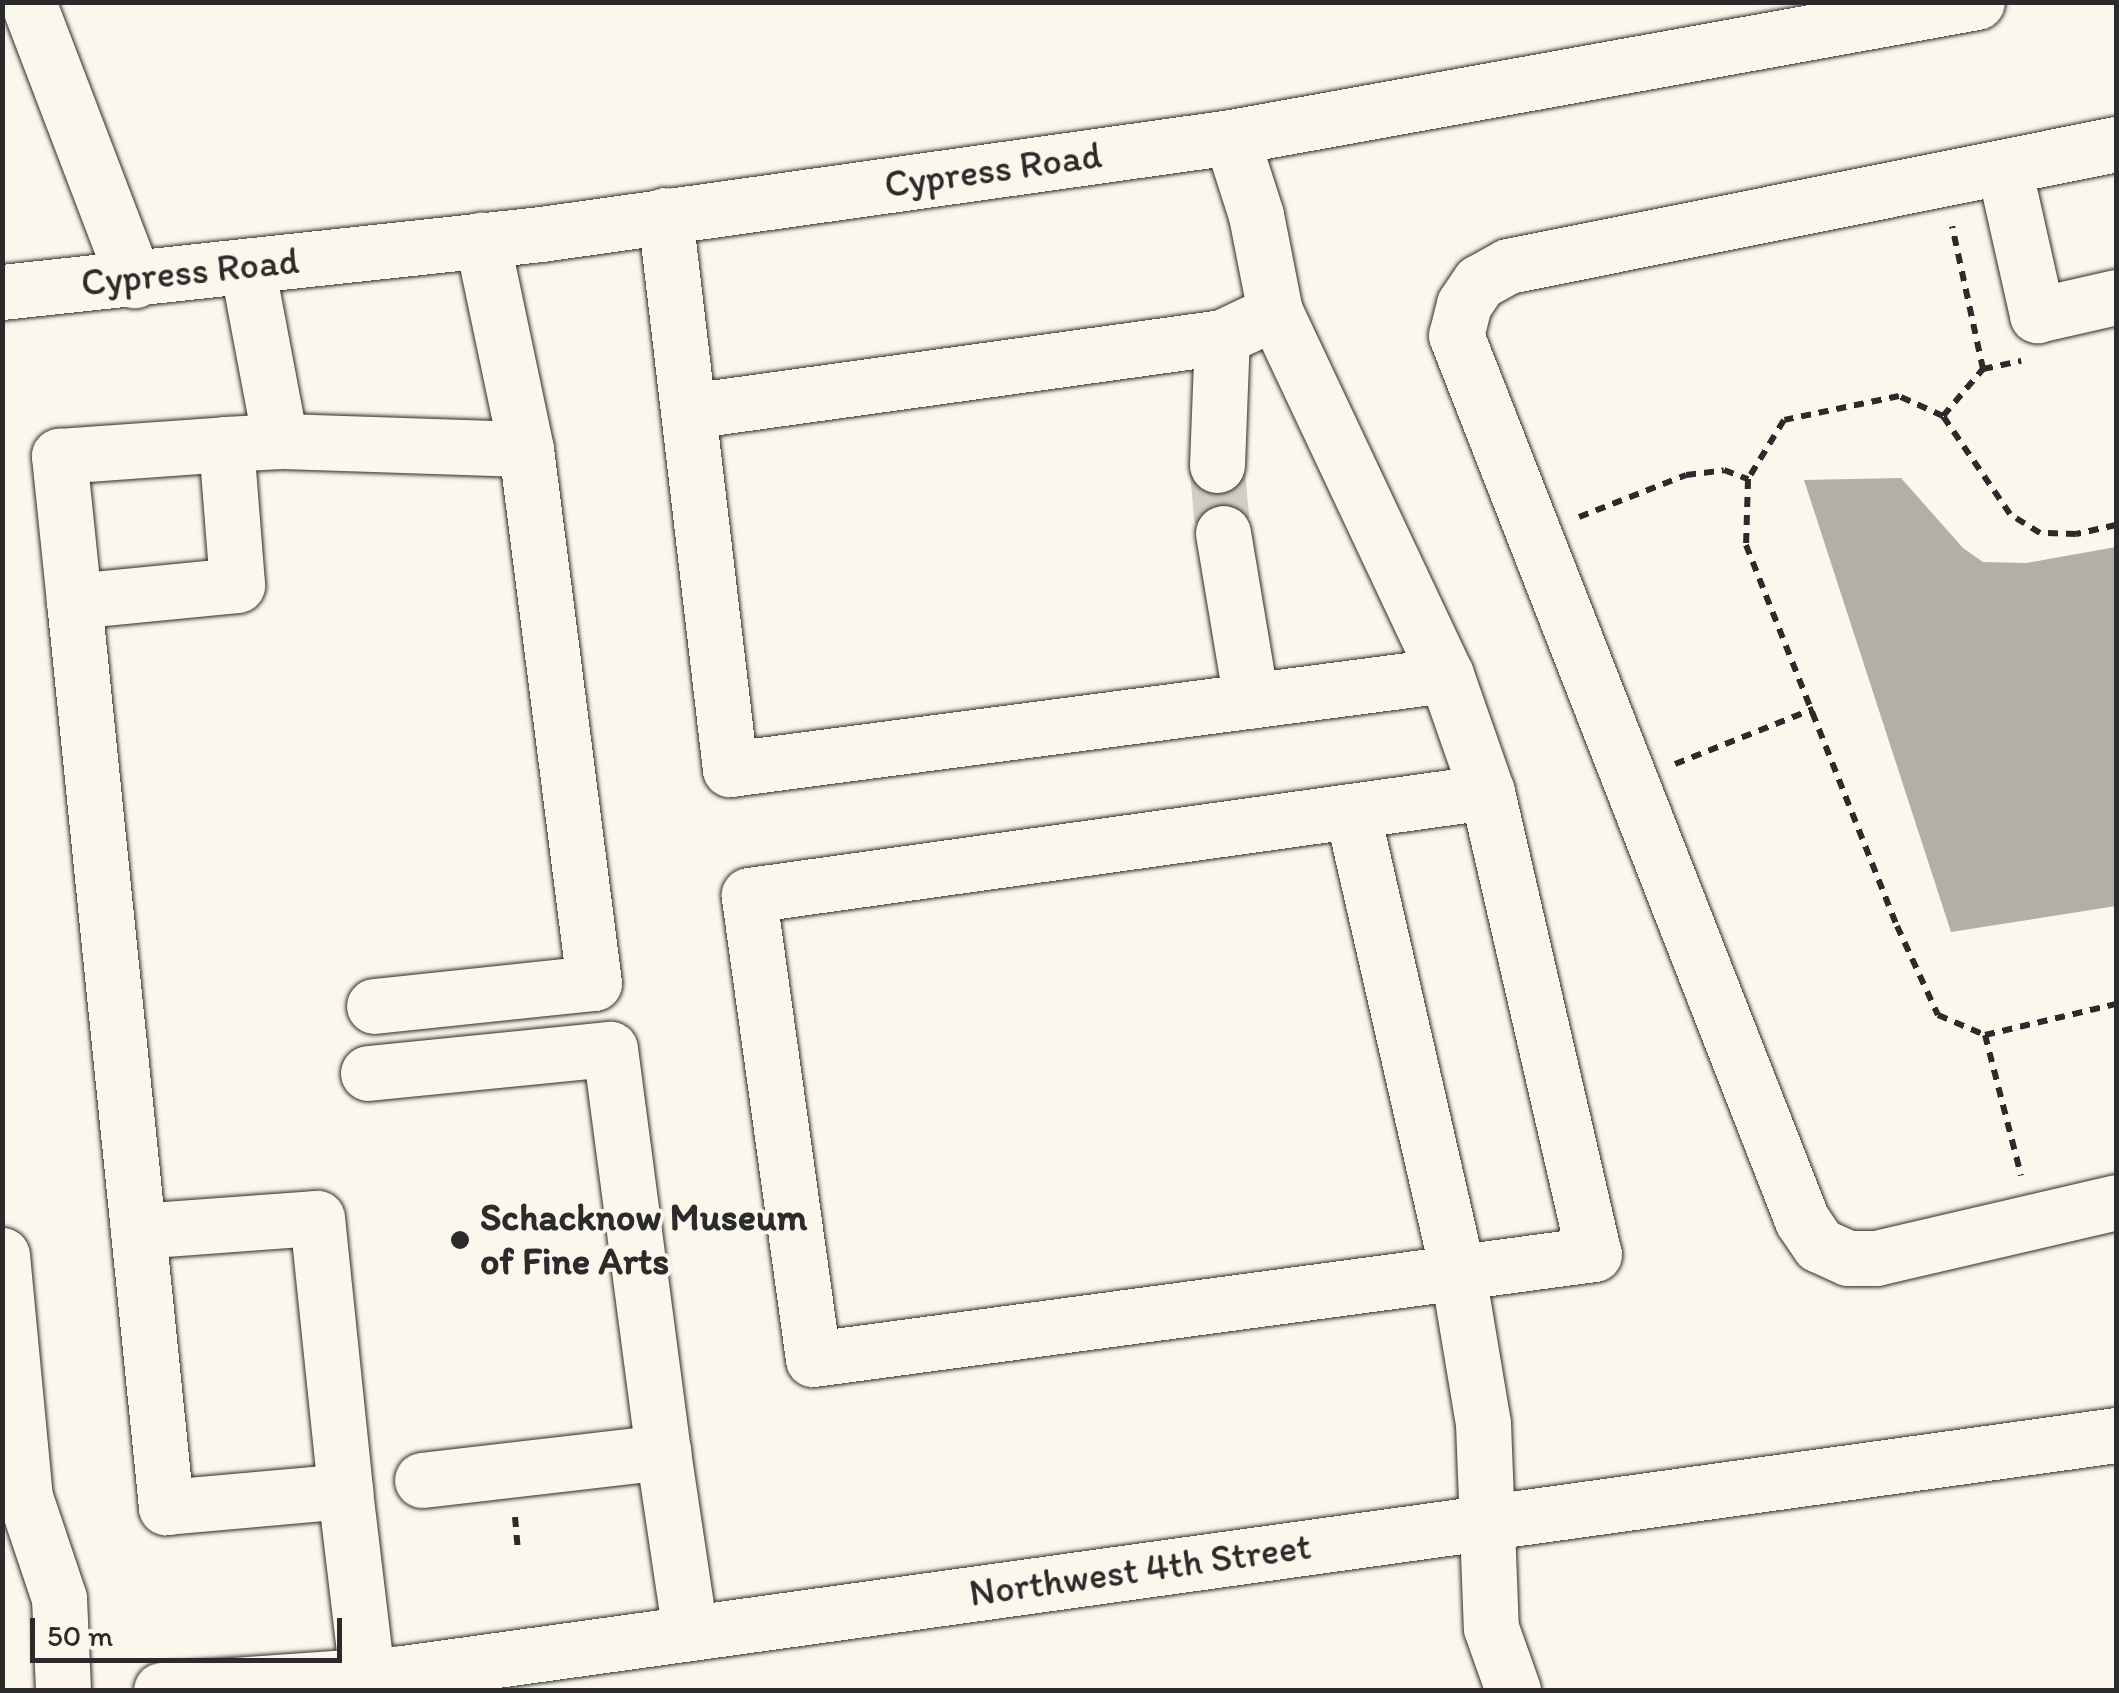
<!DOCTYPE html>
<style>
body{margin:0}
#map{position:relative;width:2119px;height:1693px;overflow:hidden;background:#fbf7ec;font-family:Itim,sans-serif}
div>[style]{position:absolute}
.water>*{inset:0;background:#b1afa7}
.minor-tunnel>*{height:55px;margin-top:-27.5px;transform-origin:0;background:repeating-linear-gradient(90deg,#d1cec5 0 55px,transparent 0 83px)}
.path>*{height:6px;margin-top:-3px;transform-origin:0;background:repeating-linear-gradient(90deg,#2b2b2b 0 10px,transparent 0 18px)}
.roads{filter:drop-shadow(0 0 2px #2b2b2b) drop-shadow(0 0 2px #2b2b2b)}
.minor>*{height:55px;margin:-27.5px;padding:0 27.5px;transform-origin:27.5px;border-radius:27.5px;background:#fbf7ec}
.dots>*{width:28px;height:28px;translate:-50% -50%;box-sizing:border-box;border:5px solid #fbf7ec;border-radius:50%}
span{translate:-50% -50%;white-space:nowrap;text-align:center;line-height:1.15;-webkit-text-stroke:8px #fbf7ec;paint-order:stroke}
.street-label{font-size:38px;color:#2b2b2b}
.poi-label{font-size:38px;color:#2b2b2b;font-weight:700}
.left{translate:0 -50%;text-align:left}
.frame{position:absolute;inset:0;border:5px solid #2b2b2b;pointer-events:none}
.scale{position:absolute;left:30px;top:1618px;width:312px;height:45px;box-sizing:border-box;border:5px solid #2b2b2b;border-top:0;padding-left:12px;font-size:30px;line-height:35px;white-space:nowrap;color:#2b2b2b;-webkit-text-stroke:8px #fbf7ec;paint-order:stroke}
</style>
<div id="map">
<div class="water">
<i style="clip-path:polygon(1901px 478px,1963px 548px,1983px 562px,2026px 563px,2116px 547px,2116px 906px,1951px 932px,1804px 480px)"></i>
</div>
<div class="minor-tunnel">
<i style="left:1217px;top:465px;width:68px;rotate:85deg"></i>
</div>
<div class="path">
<i style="left:1983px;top:369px;width:39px;rotate:-12deg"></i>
<i style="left:1943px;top:416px;width:62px;rotate:-49.6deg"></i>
<i style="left:1983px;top:369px;width:146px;rotate:-102.2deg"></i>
<i style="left:1579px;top:517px;width:115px;rotate:-21.4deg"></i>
<i style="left:1686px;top:475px;width:38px;rotate:-7deg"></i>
<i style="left:1724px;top:470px;width:26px;rotate:21deg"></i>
<i style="left:2116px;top:525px;width:41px;rotate:167.3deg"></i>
<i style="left:2076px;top:534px;width:36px;rotate:-178deg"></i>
<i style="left:2040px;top:533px;width:36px;rotate:-148deg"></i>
<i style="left:2010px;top:514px;width:119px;rotate:-124.4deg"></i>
<i style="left:1943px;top:416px;width:48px;rotate:-155.6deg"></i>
<i style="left:1899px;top:396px;width:117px;rotate:168.2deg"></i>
<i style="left:1784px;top:420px;width:69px;rotate:121.4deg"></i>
<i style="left:1748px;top:479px;width:66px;rotate:91.7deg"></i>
<i style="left:1746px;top:545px;width:410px;rotate:68.4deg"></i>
<i style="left:1897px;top:926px;width:98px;rotate:65.3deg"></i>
<i style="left:1938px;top:1015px;width:51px;rotate:23.1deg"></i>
<i style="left:1985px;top:1035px;width:135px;rotate:-13.3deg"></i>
<i style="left:1675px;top:764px;width:149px;rotate:-21.7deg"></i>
<i style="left:1985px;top:1035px;width:145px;rotate:75.6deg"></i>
<i style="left:515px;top:1517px;width:34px;rotate:85deg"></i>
</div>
<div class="roads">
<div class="minor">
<i style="left:28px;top:2px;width:298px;rotate:69.1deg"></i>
<i style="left:2116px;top:144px;width:620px;rotate:168.65deg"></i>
<i style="left:1508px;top:266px;width:33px;rotate:151deg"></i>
<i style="left:1479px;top:282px;width:27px;rotate:124deg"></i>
<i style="left:1464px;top:304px;width:32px;rotate:104deg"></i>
<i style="left:1456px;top:335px;width:950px;rotate:68.65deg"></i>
<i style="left:1802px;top:1220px;width:30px;rotate:56deg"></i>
<i style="left:1819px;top:1245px;width:32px;rotate:24deg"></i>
<i style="left:1848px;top:1258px;width:28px"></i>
<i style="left:1876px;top:1258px;width:246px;rotate:-13.1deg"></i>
<i style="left:2004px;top:168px;width:151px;rotate:77.3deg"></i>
<i style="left:2037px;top:315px;width:81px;rotate:-12.8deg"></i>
<i style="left:665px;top:215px;width:558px;rotate:83.31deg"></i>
<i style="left:730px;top:769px;width:722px;rotate:-7.48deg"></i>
<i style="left:1446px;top:675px;width:401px;rotate:-115.2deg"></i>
<i style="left:1275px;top:312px;width:99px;rotate:-101.1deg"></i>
<i style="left:1256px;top:215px;width:82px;rotate:-107.8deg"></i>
<i style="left:247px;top:266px;width:178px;rotate:79.3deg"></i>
<i style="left:280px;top:441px;width:246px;rotate:1.9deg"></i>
<i style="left:2px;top:292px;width:542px;rotate:-6.14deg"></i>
<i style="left:541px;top:234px;width:697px;rotate:-8deg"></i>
<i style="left:1231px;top:137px;width:758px;rotate:-10.26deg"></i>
<i style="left:689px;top:411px;width:538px;rotate:-7.9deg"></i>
<i style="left:1222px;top:337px;width:59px;rotate:-25.3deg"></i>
<i style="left:226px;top:444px;width:141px;rotate:85.5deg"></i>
<i style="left:237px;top:585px;width:164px;rotate:174.4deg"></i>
<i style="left:74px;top:601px;width:146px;rotate:-95.9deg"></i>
<i style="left:59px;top:456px;width:167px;rotate:-4.1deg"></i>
<i style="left:226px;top:444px;width:54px;rotate:-3.2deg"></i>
<i style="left:1217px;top:465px;width:128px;rotate:-87.8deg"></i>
<i style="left:1223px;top:533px;width:170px;rotate:80.5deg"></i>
<i style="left:74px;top:601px;width:911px;rotate:84.2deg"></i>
<i style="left:166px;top:1507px;width:180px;rotate:-5.1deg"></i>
<i style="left:345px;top:1491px;width:185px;rotate:83.2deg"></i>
<i style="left:1446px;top:675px;width:124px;rotate:70.7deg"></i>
<i style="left:1487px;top:792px;width:474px;rotate:77deg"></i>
<i style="left:1594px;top:1254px;width:788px;rotate:172.34deg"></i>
<i style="left:813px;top:1359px;width:468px;rotate:-97.9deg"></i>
<i style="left:749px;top:895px;width:745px;rotate:-7.95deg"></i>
<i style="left:1352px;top:811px;width:475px;rotate:77.1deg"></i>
<i style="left:1458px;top:1274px;width:151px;rotate:80.5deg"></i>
<i style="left:1483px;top:1423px;width:205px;rotate:87.8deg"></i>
<i style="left:1491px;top:1628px;width:66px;rotate:70.5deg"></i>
<i style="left:374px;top:1006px;width:221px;rotate:-6deg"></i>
<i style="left:594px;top:983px;width:538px;rotate:-97.26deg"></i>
<i style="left:526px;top:449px;width:214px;rotate:-101.9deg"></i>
<i style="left:368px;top:1073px;width:243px;rotate:-5.7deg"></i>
<i style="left:610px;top:1049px;width:406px;rotate:82.5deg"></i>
<i style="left:138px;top:1231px;width:179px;rotate:-4.2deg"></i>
<i style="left:317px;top:1218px;width:274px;rotate:84.1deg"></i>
<i style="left:2px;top:1255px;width:243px;rotate:84.6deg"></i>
<i style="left:25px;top:1497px;width:107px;rotate:71.4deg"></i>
<i style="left:59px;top:1598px;width:92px;rotate:87.5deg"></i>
<i style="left:422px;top:1480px;width:243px;rotate:-6.6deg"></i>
<i style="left:663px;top:1452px;width:183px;rotate:81.5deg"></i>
<i style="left:161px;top:1690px;width:243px;rotate:-4deg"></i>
<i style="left:403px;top:1673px;width:1729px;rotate:-7.91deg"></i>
</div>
</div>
<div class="dots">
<i style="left:460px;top:1240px;background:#2b2b2b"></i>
</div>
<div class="street-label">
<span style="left:993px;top:170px;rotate:-8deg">Cypress Road</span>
<span style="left:190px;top:272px;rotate:-6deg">Cypress Road</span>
<span style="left:1140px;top:1570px;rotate:-8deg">Northwest 4th Street</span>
</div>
<div class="poi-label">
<span class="left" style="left:480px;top:1240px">Schacknow Museum<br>of Fine Arts</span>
</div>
<div class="frame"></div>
<div class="scale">50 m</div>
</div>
